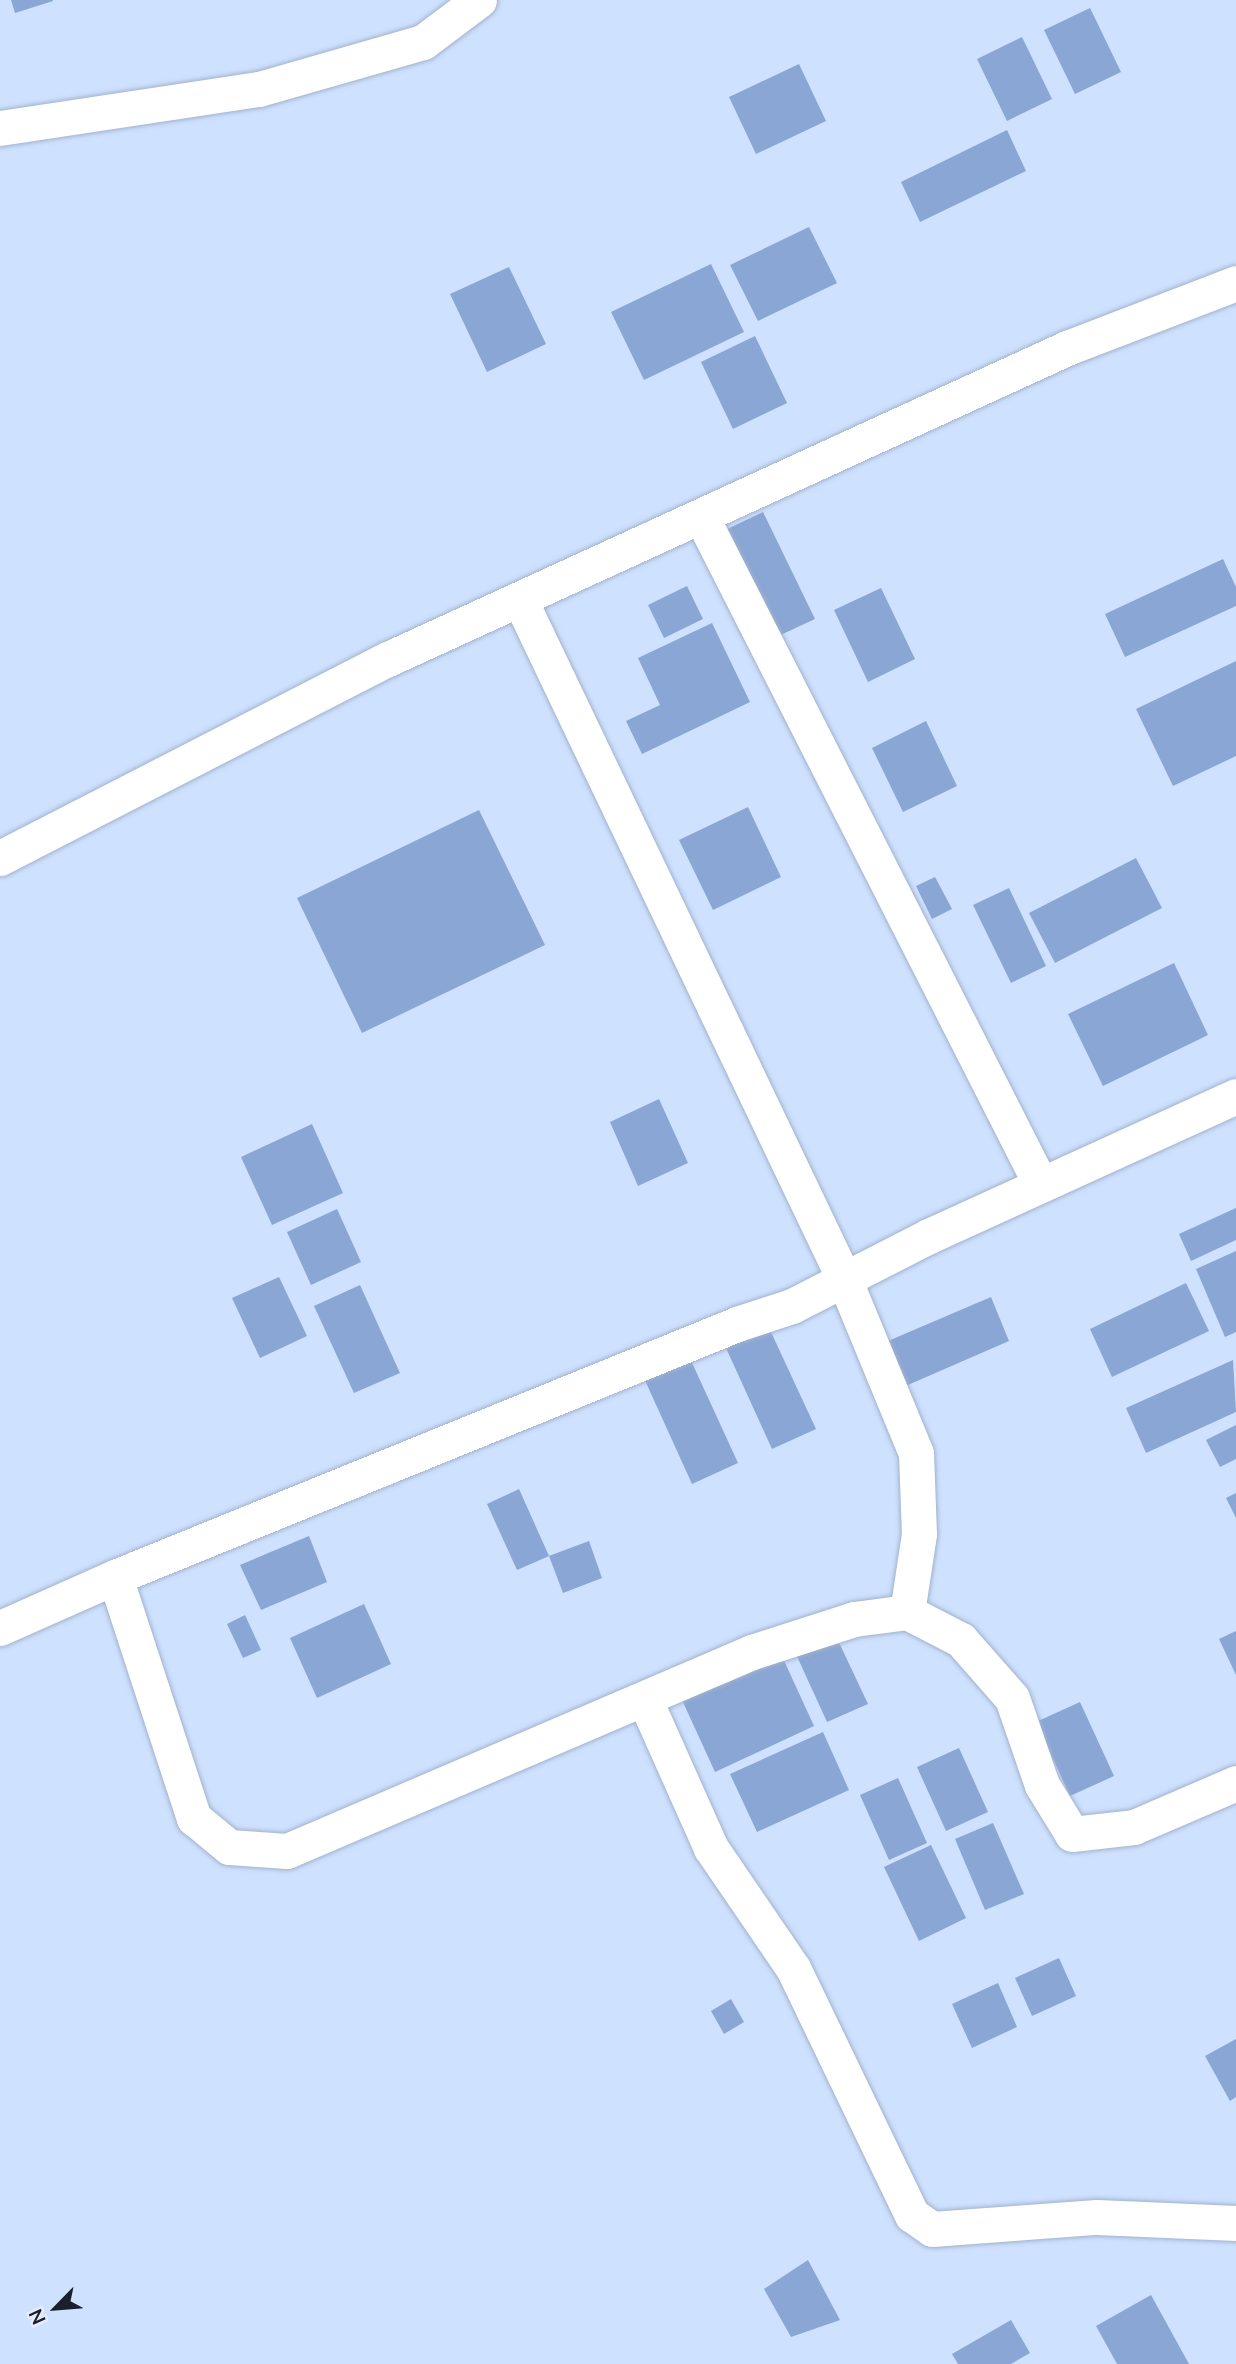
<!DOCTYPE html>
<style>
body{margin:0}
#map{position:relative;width:1236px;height:2364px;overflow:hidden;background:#cee1fe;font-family:Mulish,sans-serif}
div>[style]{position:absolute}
.building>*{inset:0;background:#89a6d4}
.roads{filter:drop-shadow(0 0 2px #a1b2ce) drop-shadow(0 0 2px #a1b2ce)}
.street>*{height:35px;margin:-17.5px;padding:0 17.5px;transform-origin:17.5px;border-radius:17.5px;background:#fff}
span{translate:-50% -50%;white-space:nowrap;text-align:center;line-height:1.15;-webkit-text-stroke:5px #e6edf9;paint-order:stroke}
.north{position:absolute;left:21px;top:2273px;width:70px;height:70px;-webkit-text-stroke:5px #e6edf9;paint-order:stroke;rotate:245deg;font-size:19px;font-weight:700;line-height:28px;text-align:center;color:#1a202b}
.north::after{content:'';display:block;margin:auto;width:24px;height:32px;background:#1a202b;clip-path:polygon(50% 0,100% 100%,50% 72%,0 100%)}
</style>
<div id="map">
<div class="building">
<i style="clip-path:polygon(11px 0,53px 0,53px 1px,15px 13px)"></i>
<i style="clip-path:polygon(1090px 8px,1121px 72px,1075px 94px,1044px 30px)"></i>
<i style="clip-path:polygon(1022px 37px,1052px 99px,1007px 121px,977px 59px)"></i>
<i style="clip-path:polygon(799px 64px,826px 121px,756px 154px,729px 97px)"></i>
<i style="clip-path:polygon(1007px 130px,1026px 171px,920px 222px,901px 182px)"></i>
<i style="clip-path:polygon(809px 227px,837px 283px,758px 321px,730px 265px)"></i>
<i style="clip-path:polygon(711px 264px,744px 332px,644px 380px,611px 312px)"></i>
<i style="clip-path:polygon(509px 267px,546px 344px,487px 372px,450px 294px)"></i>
<i style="clip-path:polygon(755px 336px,787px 403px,733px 429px,701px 362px)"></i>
<i style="clip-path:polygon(763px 512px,815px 619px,774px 638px,723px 531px)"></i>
<i style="clip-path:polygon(1223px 559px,1236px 587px,1236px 606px,1125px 657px,1105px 614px)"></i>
<i style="clip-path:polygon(687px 586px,703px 619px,664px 638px,648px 605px)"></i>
<i style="clip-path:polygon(881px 588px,915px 659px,868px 682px,834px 610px)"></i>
<i style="clip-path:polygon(712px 623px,750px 702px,642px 754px,626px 721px,660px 705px,638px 658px)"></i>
<i style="clip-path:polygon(1236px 661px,1236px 756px,1173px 786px,1136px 709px)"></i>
<i style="clip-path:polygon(926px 721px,957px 786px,903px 812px,872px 748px)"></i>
<i style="clip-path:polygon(748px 807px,781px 877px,713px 910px,679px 840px)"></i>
<i style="clip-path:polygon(479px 810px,545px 945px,362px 1033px,297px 898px)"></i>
<i style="clip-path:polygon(1136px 858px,1162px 908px,1055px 963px,1029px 913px)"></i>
<i style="clip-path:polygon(935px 877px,952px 909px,932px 919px,916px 886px)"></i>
<i style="clip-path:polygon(1009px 888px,1046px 966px,1011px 983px,973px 905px)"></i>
<i style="clip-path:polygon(1174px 963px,1208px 1035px,1103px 1086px,1068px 1014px)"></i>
<i style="clip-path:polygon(659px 1099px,688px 1163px,638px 1186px,610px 1122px)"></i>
<i style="clip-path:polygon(312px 1124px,343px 1193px,272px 1225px,241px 1157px)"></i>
<i style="clip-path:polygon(1236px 1208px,1236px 1240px,1191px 1261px,1179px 1234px)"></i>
<i style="clip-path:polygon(337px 1209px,361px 1262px,311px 1285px,287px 1232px)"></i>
<i style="clip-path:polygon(1236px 1251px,1236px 1332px,1225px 1337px,1196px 1269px)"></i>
<i style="clip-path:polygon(279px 1277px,307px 1336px,260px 1358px,232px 1298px)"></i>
<i style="clip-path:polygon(1186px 1283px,1209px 1331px,1112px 1377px,1090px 1329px)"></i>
<i style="clip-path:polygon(360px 1285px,400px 1373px,354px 1393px,314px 1306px)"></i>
<i style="clip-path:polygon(991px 1297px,1009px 1341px,894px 1391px,874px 1347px)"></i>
<i style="clip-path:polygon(764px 1317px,816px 1429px,772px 1449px,721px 1337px)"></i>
<i style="clip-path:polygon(688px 1354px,738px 1463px,692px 1484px,643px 1376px)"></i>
<i style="clip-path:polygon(1233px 1360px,1236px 1412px,1146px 1453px,1126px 1408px)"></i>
<i style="clip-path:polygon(1236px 1425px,1236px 1459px,1220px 1467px,1206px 1440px)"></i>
<i style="clip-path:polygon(519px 1489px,549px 1556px,517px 1570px,487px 1504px)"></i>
<i style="clip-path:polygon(1236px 1493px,1236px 1518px,1226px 1498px)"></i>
<i style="clip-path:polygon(309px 1536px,327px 1582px,261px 1610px,240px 1565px)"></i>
<i style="clip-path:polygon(589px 1541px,602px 1578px,563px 1593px,549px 1556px)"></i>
<i style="clip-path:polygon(364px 1604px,391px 1664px,317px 1698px,290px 1638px)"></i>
<i style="clip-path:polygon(245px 1615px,261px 1650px,243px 1658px,227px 1624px)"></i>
<i style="clip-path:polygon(1236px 1631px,1236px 1675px,1219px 1639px)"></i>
<i style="clip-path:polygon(835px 1634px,868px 1704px,827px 1722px,795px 1652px)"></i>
<i style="clip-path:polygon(781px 1654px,814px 1726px,715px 1772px,682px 1700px)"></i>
<i style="clip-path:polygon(1080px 1702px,1114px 1776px,1070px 1796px,1036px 1722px)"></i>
<i style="clip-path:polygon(823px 1732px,849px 1790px,757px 1832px,730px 1774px)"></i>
<i style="clip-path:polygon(959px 1748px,988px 1812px,946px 1831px,917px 1767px)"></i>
<i style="clip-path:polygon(898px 1778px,927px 1843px,889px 1860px,860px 1795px)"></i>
<i style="clip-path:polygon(993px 1823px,1024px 1894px,985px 1910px,955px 1839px)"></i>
<i style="clip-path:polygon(931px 1845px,966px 1918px,919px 1941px,884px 1867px)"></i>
<i style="clip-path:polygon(1059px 1958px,1076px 1996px,1032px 2016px,1015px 1978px)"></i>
<i style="clip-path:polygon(998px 1983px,1017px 2027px,972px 2048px,952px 2004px)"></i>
<i style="clip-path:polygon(731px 1999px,744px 2022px,724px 2034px,711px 2011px)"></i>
<i style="clip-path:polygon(1236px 2039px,1236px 2097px,1230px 2101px,1205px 2056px)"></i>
<i style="clip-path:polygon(808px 2260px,840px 2320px,791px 2337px,764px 2289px)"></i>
<i style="clip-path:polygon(1151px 2295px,1189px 2364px,1117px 2364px,1096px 2326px)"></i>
<i style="clip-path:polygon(1011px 2320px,1030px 2353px,1011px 2364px,958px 2364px,952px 2354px)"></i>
</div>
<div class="roads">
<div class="street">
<i style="left:0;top:128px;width:262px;rotate:-8.6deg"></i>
<i style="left:259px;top:89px;width:171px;rotate:-16deg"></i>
<i style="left:423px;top:42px;width:70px;rotate:-36.9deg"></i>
<i style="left:702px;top:518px;width:748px;rotate:63.06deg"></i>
<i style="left:521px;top:602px;width:752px;rotate:64.49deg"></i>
<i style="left:845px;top:1281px;width:186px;rotate:67.6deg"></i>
<i style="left:916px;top:1453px;width:81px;rotate:87.9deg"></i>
<i style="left:919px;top:1534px;width:79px;rotate:98.7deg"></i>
<i style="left:0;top:858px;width:436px;rotate:-27.2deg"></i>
<i style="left:388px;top:659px;width:747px;rotate:-24.61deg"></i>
<i style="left:1067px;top:348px;width:181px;rotate:-21deg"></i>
<i style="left:115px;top:1577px;width:254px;rotate:71.9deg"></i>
<i style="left:194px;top:1818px;width:45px;rotate:39.6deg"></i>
<i style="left:229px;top:1847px;width:58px;rotate:3.9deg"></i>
<i style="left:287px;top:1851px;width:506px;rotate:-23.17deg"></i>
<i style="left:752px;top:1652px;width:107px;rotate:-17.9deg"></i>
<i style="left:854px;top:1619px;width:53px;rotate:-7.5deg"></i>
<i style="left:907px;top:1612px;width:61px;rotate:27.4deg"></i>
<i style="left:961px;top:1640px;width:77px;rotate:48.7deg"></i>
<i style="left:1012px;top:1698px;width:92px;rotate:71deg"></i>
<i style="left:1042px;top:1785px;width:57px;rotate:58.5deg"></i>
<i style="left:1072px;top:1834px;width:62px;rotate:-6.4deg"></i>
<i style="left:1134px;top:1827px;width:111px;rotate:-23.3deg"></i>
<i style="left:0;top:1628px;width:126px;rotate:-23.9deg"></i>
<i style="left:115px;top:1577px;width:671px;rotate:-22.13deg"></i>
<i style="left:737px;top:1324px;width:58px;rotate:-18.1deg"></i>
<i style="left:792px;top:1306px;width:154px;rotate:-27.1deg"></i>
<i style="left:929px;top:1236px;width:337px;rotate:-24.5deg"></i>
<i style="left:645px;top:1700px;width:162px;rotate:66deg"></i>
<i style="left:711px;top:1848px;width:145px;rotate:55.7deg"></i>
<i style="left:793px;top:1968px;width:274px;rotate:64.3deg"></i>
<i style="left:912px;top:2215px;width:24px;rotate:35deg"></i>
<i style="left:932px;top:2229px;width:165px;rotate:-4.2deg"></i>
<i style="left:1097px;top:2217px;width:139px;rotate:2.5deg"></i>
</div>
</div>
<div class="north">N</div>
</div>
